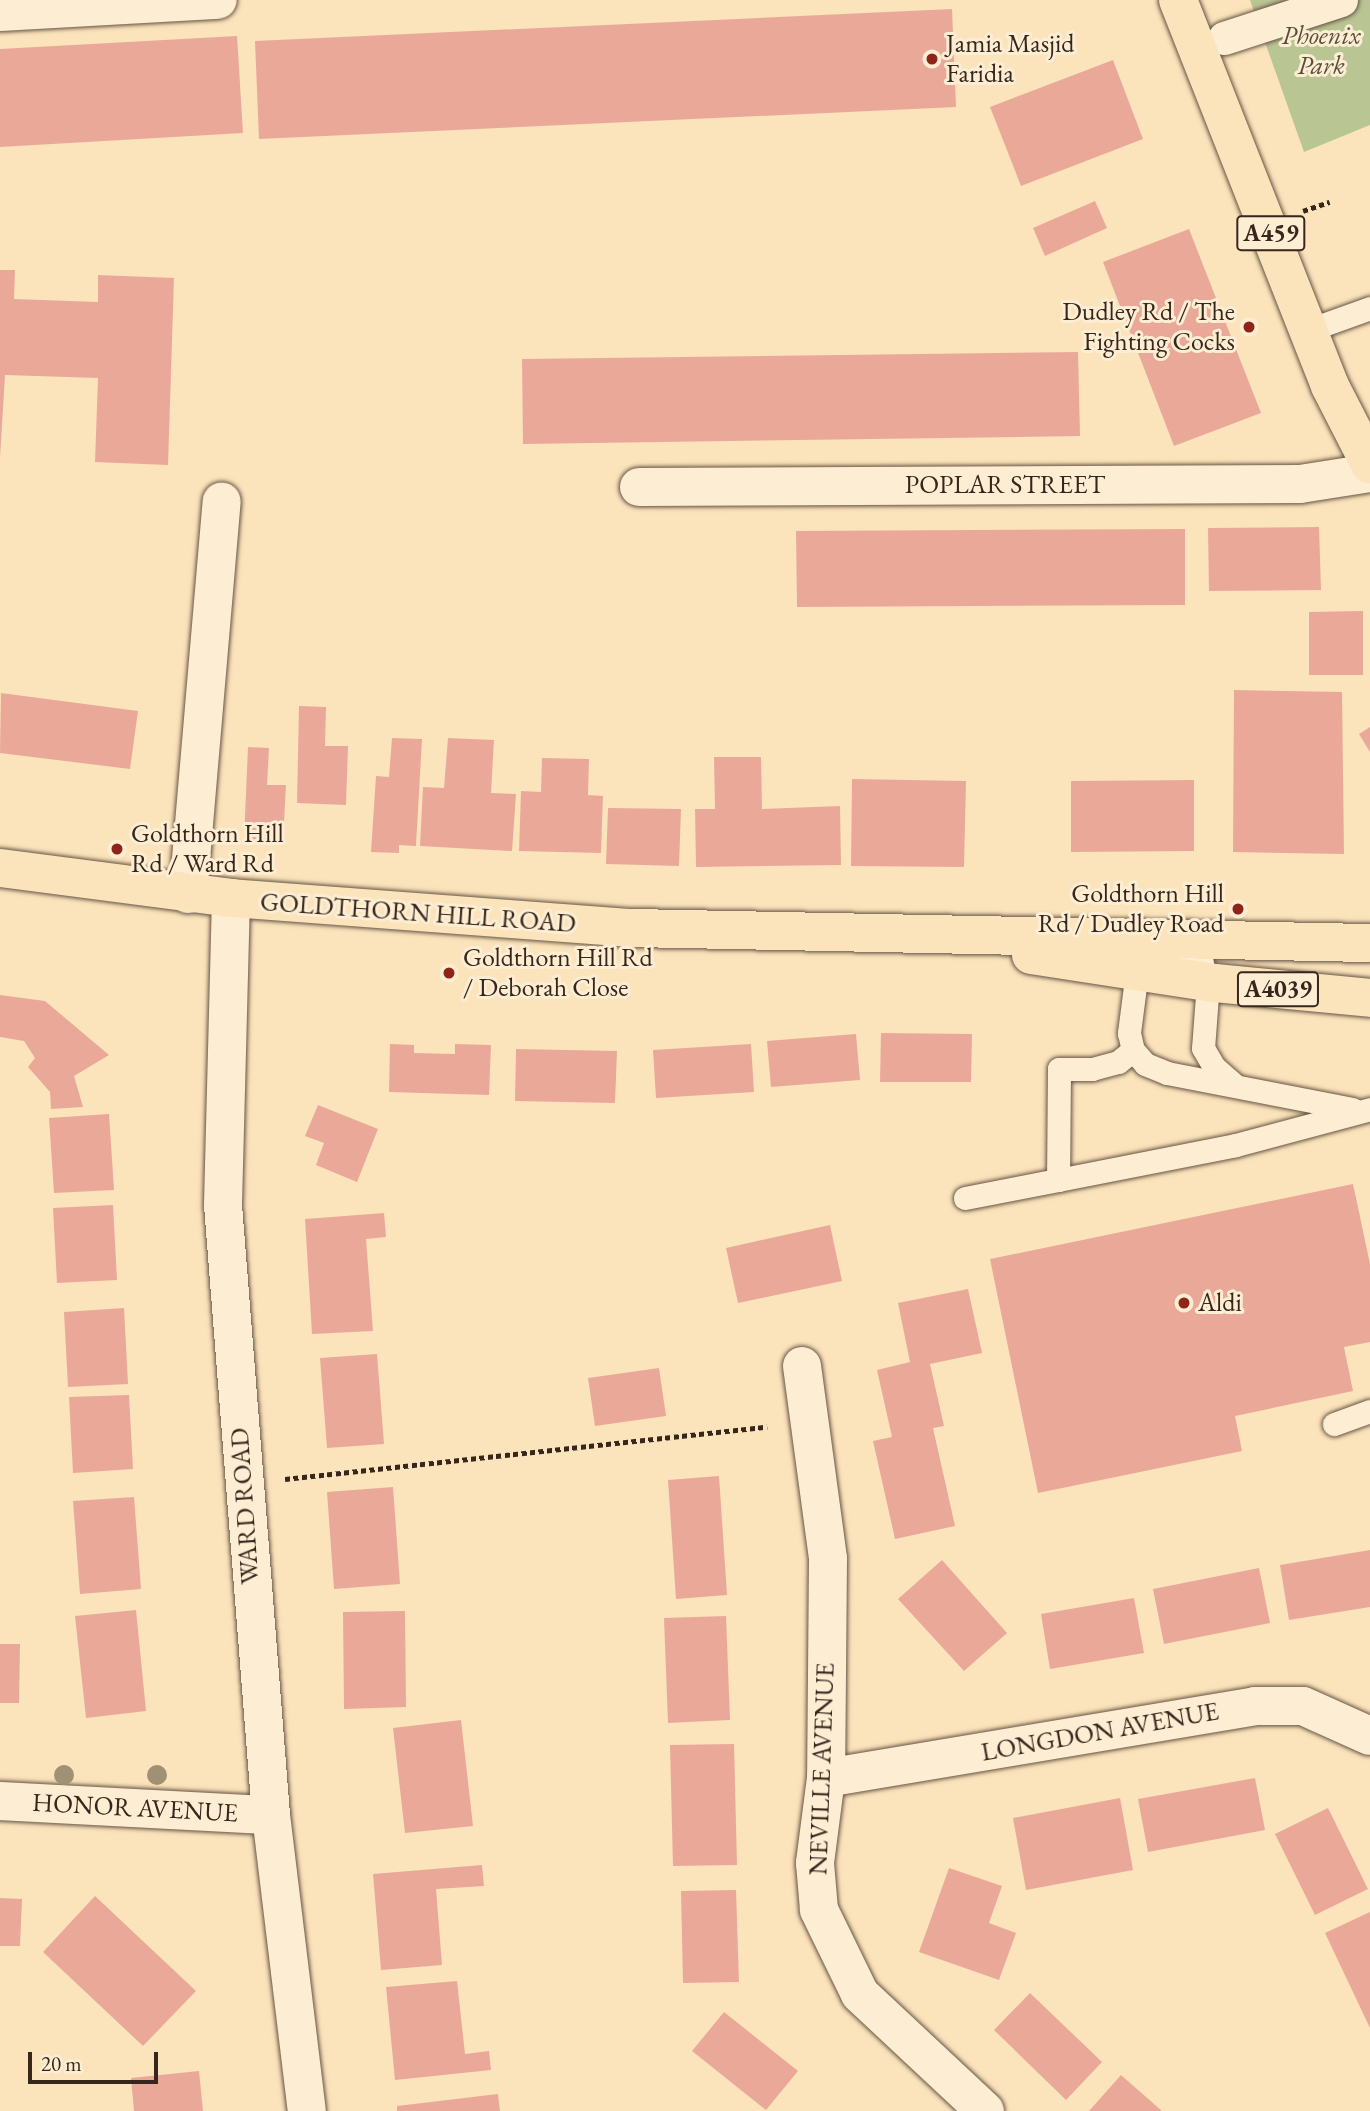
<!DOCTYPE html>
<style>
body{margin:0}
#map{position:relative;width:1370px;height:2111px;overflow:hidden;background:#fbe3bb;font-family:"EB Garamond",serif}
div>[style]{position:absolute}
.green>*{inset:0;background:#bac594}
.building>*{inset:0;background:#eaa998}
.path>*{height:4.5px;margin-top:-2.25px;transform-origin:0;background:repeating-linear-gradient(90deg,#36261c 0 5px,transparent 0 8.5px)}
.roads{filter:drop-shadow(0 0 2px #675544) drop-shadow(0 0 2px #675544)}
.service>*{height:23px;margin:-11.5px;padding:0 11.5px;transform-origin:11.5px;border-radius:11.5px;background:#fcedd3}
.pedestrian>*{height:33px;margin:-16.5px;padding:0 16.5px;transform-origin:16.5px;border-radius:16.5px;background:#fcedd3}
.minor>*{height:38px;margin:-19px;padding:0 19px;transform-origin:19px;border-radius:19px;background:#fcedd3}
.primary>*{height:38px;margin:-19px;padding:0 19px;transform-origin:19px;border-radius:19px;background:#fbe3bb}
.trees>*{width:20px;height:20px;margin:-10px;border-radius:50%;background:#a19174}
.dots>*{width:19px;height:19px;translate:-50% -50%;box-sizing:border-box;border:4px solid #fcedd3;border-radius:50%}
span{translate:-50% -50%;white-space:nowrap;text-align:center;line-height:1.15;-webkit-text-stroke:6px #fcedd3;paint-order:stroke}
.shield-label span{padding:2px 5px;background:#fcedd3;border:2px solid;border-radius:5px;-webkit-text-stroke-width:0}
.shield-label{font-size:24px;color:#36261c;font-weight:700}
.park-label{font-size:26px;color:#574e3a;font-style:italic}
.poi-label{font-size:26px;color:#36261c}
.left{translate:0 -50%;text-align:left}
.right{translate:-100% -50%;text-align:right}
.street-label{font-size:26px;color:#36261c}
.scale{position:absolute;left:28px;top:2052px;width:130px;height:32px;box-sizing:border-box;border:4px solid #36261c;border-top:0;padding-left:9px;font-size:21px;line-height:24px;white-space:nowrap;color:#36261c;-webkit-text-stroke:5px #fcedd3;paint-order:stroke}
</style>
<div id="map">
<div class="green">
<i style="clip-path:polygon(1250px 0,1370px 0,1370px 125px,1304px 152px)"></i>
</div>
<div class="building">
<i style="clip-path:polygon(952px 9px,956px 107px,259px 139px,255px 41px)"></i>
<i style="clip-path:polygon(237px 36px,243px 133px,0 147px,0 49px)"></i>
<i style="clip-path:polygon(1113px 60px,1143px 139px,1021px 186px,990px 107px)"></i>
<i style="clip-path:polygon(1095px 201px,1107px 228px,1045px 256px,1033px 228px)"></i>
<i style="clip-path:polygon(1189px 229px,1261px 413px,1174px 446px,1103px 262px)"></i>
<i style="clip-path:polygon(0 270px,15px 270px,14px 299px,98px 302px,98px 275px,174px 278px,168px 465px,95px 462px,98px 378px,5px 375px,0 458px)"></i>
<i style="clip-path:polygon(1078px 352px,1080px 436px,523px 444px,522px 359px)"></i>
<i style="clip-path:polygon(1319px 527px,1321px 590px,1209px 591px,1208px 528px)"></i>
<i style="clip-path:polygon(1185px 529px,1185px 605px,797px 607px,796px 531px)"></i>
<i style="clip-path:polygon(1363px 611px,1363px 675px,1309px 675px,1309px 612px)"></i>
<i style="clip-path:polygon(1234px 690px,1342px 692px,1344px 854px,1233px 852px)"></i>
<i style="clip-path:polygon(1px 693px,138px 711px,130px 769px,0 753px)"></i>
<i style="clip-path:polygon(299px 706px,326px 707px,325px 746px,348px 746px,346px 805px,297px 803px)"></i>
<i style="clip-path:polygon(1370px 727px,1370px 752px,1359px 734px)"></i>
<i style="clip-path:polygon(392px 738px,422px 739px,416px 846px,399px 845px,399px 853px,371px 852px,376px 776px,389px 777px)"></i>
<i style="clip-path:polygon(448px 738px,494px 740px,491px 793px,516px 794px,512px 851px,420px 846px,423px 787px,444px 788px)"></i>
<i style="clip-path:polygon(248px 747px,269px 748px,267px 785px,286px 785px,283px 841px,244px 840px)"></i>
<i style="clip-path:polygon(714px 757px,761px 757px,762px 809px,840px 806px,841px 865px,696px 867px,695px 809px,715px 809px)"></i>
<i style="clip-path:polygon(542px 758px,589px 759px,588px 795px,603px 796px,601px 853px,519px 851px,521px 791px,541px 792px)"></i>
<i style="clip-path:polygon(852px 779px,966px 781px,964px 867px,851px 866px)"></i>
<i style="clip-path:polygon(1194px 780px,1194px 851px,1071px 852px,1071px 781px)"></i>
<i style="clip-path:polygon(608px 808px,681px 809px,679px 866px,606px 864px)"></i>
<i style="clip-path:polygon(0 995px,45px 1001px,109px 1055px,74px 1076px,83px 1107px,51px 1109px,50px 1092px,28px 1067px,35px 1058px,24px 1041px,0 1037px)"></i>
<i style="clip-path:polygon(881px 1033px,972px 1034px,971px 1082px,880px 1082px)"></i>
<i style="clip-path:polygon(856px 1034px,860px 1080px,771px 1087px,767px 1041px)"></i>
<i style="clip-path:polygon(390px 1044px,414px 1045px,414px 1053px,455px 1054px,455px 1044px,491px 1045px,489px 1095px,389px 1092px)"></i>
<i style="clip-path:polygon(751px 1044px,754px 1092px,656px 1098px,653px 1050px)"></i>
<i style="clip-path:polygon(516px 1049px,617px 1051px,615px 1103px,515px 1101px)"></i>
<i style="clip-path:polygon(318px 1105px,378px 1129px,357px 1182px,316px 1165px,324px 1143px,305px 1136px)"></i>
<i style="clip-path:polygon(109px 1114px,114px 1190px,54px 1193px,49px 1118px)"></i>
<i style="clip-path:polygon(1353px 1184px,1370px 1264px,1370px 1342px,1344px 1347px,1353px 1391px,1235px 1416px,1242px 1451px,1038px 1493px,990px 1259px)"></i>
<i style="clip-path:polygon(113px 1205px,117px 1280px,57px 1283px,53px 1208px)"></i>
<i style="clip-path:polygon(384px 1213px,386px 1237px,366px 1239px,373px 1331px,312px 1334px,305px 1219px)"></i>
<i style="clip-path:polygon(830px 1225px,842px 1281px,738px 1303px,726px 1248px)"></i>
<i style="clip-path:polygon(968px 1289px,982px 1353px,930px 1364px,944px 1426px,933px 1428px,955px 1526px,895px 1539px,873px 1441px,892px 1437px,877px 1370px,910px 1362px,898px 1303px)"></i>
<i style="clip-path:polygon(124px 1308px,128px 1384px,68px 1387px,64px 1312px)"></i>
<i style="clip-path:polygon(377px 1354px,384px 1444px,327px 1448px,320px 1358px)"></i>
<i style="clip-path:polygon(659px 1368px,666px 1416px,595px 1426px,588px 1378px)"></i>
<i style="clip-path:polygon(129px 1395px,133px 1469px,73px 1473px,69px 1397px)"></i>
<i style="clip-path:polygon(719px 1476px,727px 1595px,676px 1599px,668px 1480px)"></i>
<i style="clip-path:polygon(393px 1487px,400px 1584px,334px 1589px,327px 1492px)"></i>
<i style="clip-path:polygon(134px 1497px,141px 1589px,80px 1594px,73px 1501px)"></i>
<i style="clip-path:polygon(1370px 1550px,1370px 1607px,1289px 1620px,1280px 1565px)"></i>
<i style="clip-path:polygon(942px 1560px,1007px 1633px,964px 1671px,898px 1599px)"></i>
<i style="clip-path:polygon(1259px 1568px,1270px 1623px,1164px 1644px,1153px 1589px)"></i>
<i style="clip-path:polygon(1134px 1598px,1144px 1653px,1050px 1669px,1041px 1614px)"></i>
<i style="clip-path:polygon(136px 1610px,146px 1711px,86px 1718px,75px 1616px)"></i>
<i style="clip-path:polygon(405px 1611px,406px 1707px,344px 1709px,343px 1612px)"></i>
<i style="clip-path:polygon(726px 1616px,730px 1720px,668px 1723px,664px 1618px)"></i>
<i style="clip-path:polygon(0 1644px,20px 1644px,19px 1703px,0 1703px)"></i>
<i style="clip-path:polygon(461px 1720px,473px 1826px,405px 1833px,393px 1728px)"></i>
<i style="clip-path:polygon(734px 1744px,737px 1865px,673px 1866px,670px 1745px)"></i>
<i style="clip-path:polygon(1255px 1778px,1265px 1830px,1148px 1852px,1138px 1799px)"></i>
<i style="clip-path:polygon(1120px 1798px,1133px 1870px,1026px 1890px,1013px 1818px)"></i>
<i style="clip-path:polygon(1328px 1808px,1368px 1889px,1315px 1915px,1275px 1834px)"></i>
<i style="clip-path:polygon(482px 1865px,484px 1886px,436px 1889px,442px 1965px,381px 1970px,373px 1874px)"></i>
<i style="clip-path:polygon(949px 1868px,1002px 1886px,989px 1923px,1016px 1933px,999px 1980px,919px 1952px)"></i>
<i style="clip-path:polygon(736px 1890px,739px 1982px,683px 1983px,681px 1891px)"></i>
<i style="clip-path:polygon(95px 1896px,196px 1991px,143px 2046px,43px 1952px)"></i>
<i style="clip-path:polygon(0 1898px,22px 1899px,20px 1946px,0 1946px)"></i>
<i style="clip-path:polygon(1370px 1912px,1370px 2028px,1325px 1933px)"></i>
<i style="clip-path:polygon(457px 1981px,465px 2054px,489px 2051px,491px 2070px,395px 2080px,386px 1987px)"></i>
<i style="clip-path:polygon(1030px 1993px,1102px 2062px,1066px 2100px,994px 2030px)"></i>
<i style="clip-path:polygon(724px 2012px,798px 2071px,766px 2110px,692px 2051px)"></i>
<i style="clip-path:polygon(199px 2071px,203px 2111px,134px 2111px,131px 2078px)"></i>
<i style="clip-path:polygon(1121px 2075px,1162px 2111px,1089px 2111px)"></i>
<i style="clip-path:polygon(498px 2094px,500px 2111px,397px 2111px,397px 2106px)"></i>
</div>
<div class="path">
<i style="left:1303px;top:211px;width:28px;rotate:-19deg"></i>
<i style="left:285px;top:1479px;width:485px;rotate:-6.2deg"></i>
</div>
<div class="roads">
<div class="service">
<i style="left:1309px;top:330px;width:65px;rotate:-19.8deg"></i>
<i style="left:1168px;top:955px;width:34px;rotate:10deg"></i>
<i style="left:1201px;top:961px;width:22px;rotate:72deg"></i>
<i style="left:1208px;top:982px;width:66px;rotate:94.3deg"></i>
<i style="left:1203px;top:1048px;width:22px;rotate:60deg"></i>
<i style="left:1214px;top:1067px;width:28px;rotate:41deg"></i>
<i style="left:1137px;top:971px;width:63px;rotate:97.4deg"></i>
<i style="left:1129px;top:1033px;width:17px;rotate:77deg"></i>
<i style="left:1133px;top:1050px;width:18px;rotate:49deg"></i>
<i style="left:1145px;top:1064px;width:24px;rotate:22deg"></i>
<i style="left:1167px;top:1073px;width:189px;rotate:11deg"></i>
<i style="left:1133px;top:1050px;width:19px;rotate:141deg"></i>
<i style="left:1118px;top:1062px;width:27px;rotate:165deg"></i>
<i style="left:1092px;top:1069px;width:33px;rotate:180deg"></i>
<i style="left:1059px;top:1069px;width:111px;rotate:90.5deg"></i>
<i style="left:1058px;top:1180px;width:181px;rotate:-11.1deg"></i>
<i style="left:1236px;top:1145px;width:139px;rotate:-15deg"></i>
<i style="left:965px;top:1198px;width:95px;rotate:-11deg"></i>
<i style="left:1334px;top:1424px;width:38px;rotate:-20deg"></i>
</div>
<div class="pedestrian">
<i style="left:1224px;top:38px;width:123px;rotate:-18deg"></i>
</div>
<div class="minor">
<i style="left:0;top:12px;width:218px;rotate:-3.2deg"></i>
<i style="left:639px;top:487px;width:661px;rotate:-0.26deg"></i>
<i style="left:1300px;top:484px;width:71px;rotate:-8.9deg"></i>
<i style="left:188px;top:894px;width:394px;rotate:-85.1deg"></i>
<i style="left:231px;top:898px;width:307px;rotate:91.5deg"></i>
<i style="left:223px;top:1205px;width:612px;rotate:85.5deg"></i>
<i style="left:271px;top:1815px;width:298px;rotate:83.1deg"></i>
<i style="left:802px;top:1366px;width:195px;rotate:82.3deg"></i>
<i style="left:828px;top:1559px;width:219px;rotate:90.5deg"></i>
<i style="left:826px;top:1778px;width:86px;rotate:97.4deg"></i>
<i style="left:815px;top:1863px;width:47px;rotate:85.1deg"></i>
<i style="left:819px;top:1910px;width:93px;rotate:64deg"></i>
<i style="left:860px;top:1994px;width:171px;rotate:43.1deg"></i>
<i style="left:826px;top:1778px;width:435px;rotate:-9.5deg"></i>
<i style="left:1255px;top:1706px;width:48px"></i>
<i style="left:1303px;top:1706px;width:73px;rotate:24.1deg"></i>
<i style="left:0;top:1801px;width:271px;rotate:3deg"></i>
</div>
<div class="primary">
<i style="left:1178px;top:0;width:415px;rotate:68.5deg"></i>
<i style="left:1330px;top:386px;width:88px;rotate:62.9deg"></i>
<i style="left:0;top:868px;width:233px;rotate:7.4deg"></i>
<i style="left:231px;top:898px;width:403px;rotate:4.3deg"></i>
<i style="left:633px;top:928px;width:737px;rotate:1.17deg"></i>
<i style="left:1031px;top:955px;width:186px;rotate:8.7deg"></i>
<i style="left:1215px;top:983px;width:156px;rotate:5.5deg"></i>
</div>
</div>
<div class="trees">
<i style="left:64px;top:1775px"></i>
<i style="left:157px;top:1775px"></i>
</div>
<div class="dots">
<i style="left:932px;top:59px;background:#8f2418"></i>
<i style="left:1249px;top:327px;background:#8f2418"></i>
<i style="left:117px;top:849px;background:#8f2418"></i>
<i style="left:1238px;top:909px;background:#8f2418"></i>
<i style="left:449px;top:973px;background:#8f2418"></i>
<i style="left:1184px;top:1303px;background:#8f2418"></i>
</div>
<div class="shield-label">
<span style="left:1271px;top:233px">A459</span>
<span style="left:1278px;top:989px">A4039</span>
</div>
<div class="park-label">
<span style="left:1321px;top:51px">Phoenix<br>Park</span>
</div>
<div class="poi-label">
<span class="left" style="left:946px;top:59px">Jamia Masjid<br>Faridia</span>
<span class="right" style="left:1235px;top:327px">Dudley Rd / The<br>Fighting Cocks</span>
<span class="left" style="left:131px;top:849px">Goldthorn Hill<br>Rd / Ward Rd</span>
<span class="right" style="left:1224px;top:909px">Goldthorn Hill<br>Rd / Dudley Road</span>
<span class="left" style="left:463px;top:973px">Goldthorn Hill Rd<br>/ Deborah Close</span>
<span class="left" style="left:1198px;top:1303px">Aldi</span>
</div>
<div class="street-label">
<span style="left:1005px;top:485px">POPLAR STREET</span>
<span style="left:418px;top:913px;rotate:4deg">GOLDTHORN HILL ROAD</span>
<span style="left:245px;top:1506px;rotate:-94deg">WARD ROAD</span>
<span style="left:1100px;top:1732px;rotate:-10deg">LONGDON AVENUE</span>
<span style="left:822px;top:1769px;rotate:-88deg">NEVILLE AVENUE</span>
<span style="left:135px;top:1808px;rotate:3deg">HONOR AVENUE</span>
</div>
<div class="scale">20 m</div>
</div>
